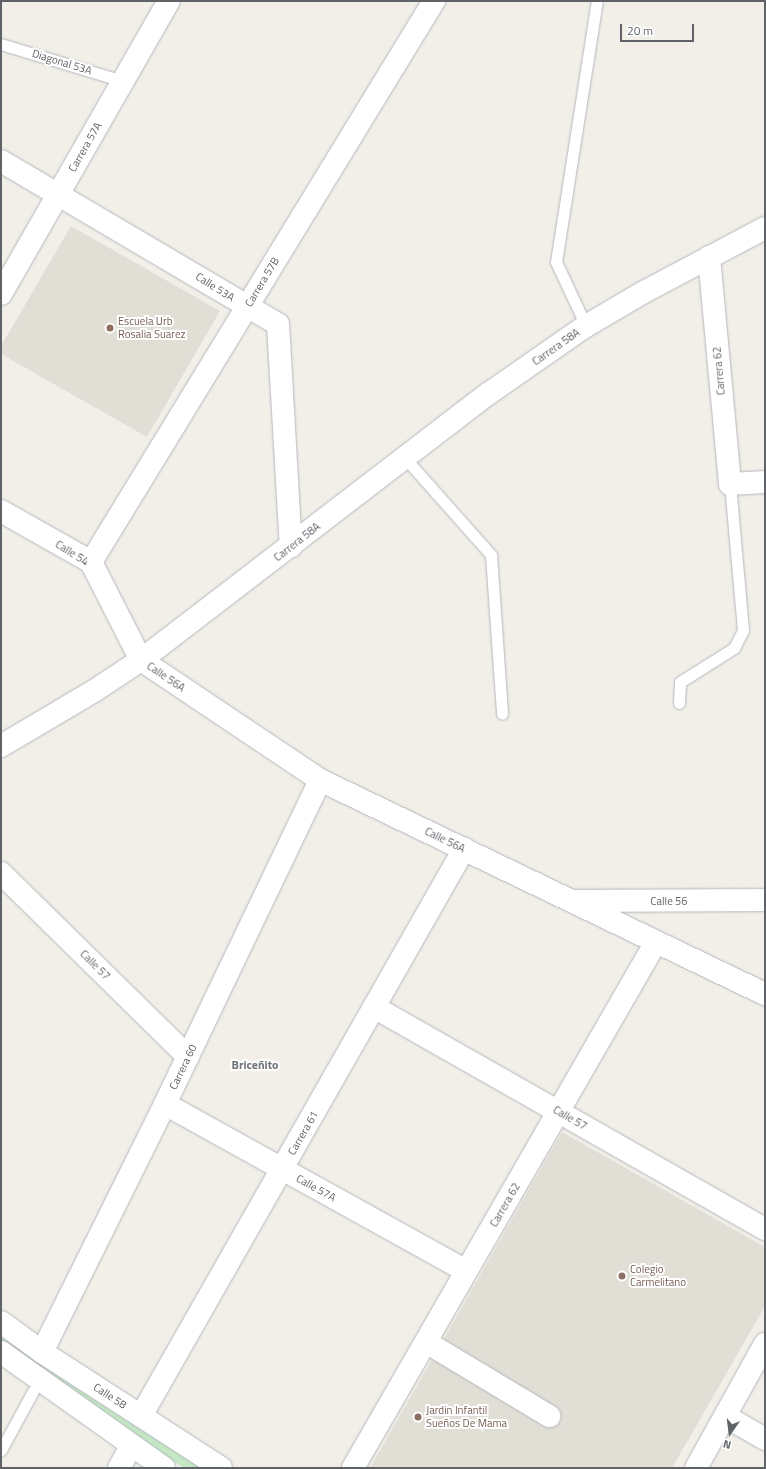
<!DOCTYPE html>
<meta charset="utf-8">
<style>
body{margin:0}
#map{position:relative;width:766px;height:1469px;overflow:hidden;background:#f1efe8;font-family:"Titillium Web",sans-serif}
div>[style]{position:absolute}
.education>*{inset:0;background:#e1ded6}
.green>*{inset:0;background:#c5e8c5}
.roads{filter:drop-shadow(0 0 1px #b5b8bc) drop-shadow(0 0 1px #b5b8bc)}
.lane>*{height:11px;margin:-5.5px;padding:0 5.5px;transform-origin:5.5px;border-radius:5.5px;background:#fff}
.street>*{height:22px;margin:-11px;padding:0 11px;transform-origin:11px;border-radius:11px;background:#fff}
.secondary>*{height:22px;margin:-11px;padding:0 11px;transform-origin:11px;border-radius:11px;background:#fff}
.dots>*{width:11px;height:11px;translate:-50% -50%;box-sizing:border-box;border:2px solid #fff;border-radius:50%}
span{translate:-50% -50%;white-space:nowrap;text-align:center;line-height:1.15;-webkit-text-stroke:4px #fff;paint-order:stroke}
.street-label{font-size:11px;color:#5f6368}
.education-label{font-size:11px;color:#785e54}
.left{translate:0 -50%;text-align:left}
.neighbourhood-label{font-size:12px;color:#70757a;font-weight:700}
.frame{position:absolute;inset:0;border:2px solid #5f6368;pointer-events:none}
.north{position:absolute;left:710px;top:1413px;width:40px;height:40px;-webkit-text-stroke:3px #fff;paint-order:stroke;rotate:194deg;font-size:11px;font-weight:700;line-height:16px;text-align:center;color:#5f6368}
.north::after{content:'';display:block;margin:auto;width:14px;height:18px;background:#5f6368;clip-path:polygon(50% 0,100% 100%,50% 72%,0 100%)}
.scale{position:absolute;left:620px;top:24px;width:74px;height:18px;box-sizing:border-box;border:2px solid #5f6368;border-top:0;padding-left:5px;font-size:12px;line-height:14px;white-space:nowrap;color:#5f6368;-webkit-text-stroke:3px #fff;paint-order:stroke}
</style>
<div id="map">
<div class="education">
<i style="clip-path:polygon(71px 226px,220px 311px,147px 437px,1px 354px,1px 346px)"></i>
<i style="clip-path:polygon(562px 1132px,765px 1247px,765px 1306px,672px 1468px,370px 1468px)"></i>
</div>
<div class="green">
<i style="clip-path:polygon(1px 1331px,204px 1468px,184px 1468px,136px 1436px,1px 1342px)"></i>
</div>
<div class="roads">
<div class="lane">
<i style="left:1px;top:44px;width:127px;rotate:16.9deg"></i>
<i style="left:586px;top:326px;width:71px;rotate:-115.1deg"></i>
<i style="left:556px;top:262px;width:264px;rotate:-81.1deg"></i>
<i style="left:405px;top:458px;width:130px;rotate:48.4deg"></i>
<i style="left:491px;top:555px;width:159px;rotate:86deg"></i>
<i style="left:679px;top:703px;width:21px;rotate:-87deg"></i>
<i style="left:680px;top:682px;width:64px;rotate:-32.2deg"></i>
<i style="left:734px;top:648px;width:20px;rotate:-63deg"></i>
<i style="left:743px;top:630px;width:147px;rotate:-95.1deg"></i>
<i style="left:1px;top:1450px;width:67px;rotate:-61.5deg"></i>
</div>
<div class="street">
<i style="left:1px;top:161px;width:321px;rotate:30.5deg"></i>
<i style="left:278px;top:324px;width:223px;rotate:86.7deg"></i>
<i style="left:709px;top:257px;width:228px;rotate:84.7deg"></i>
<i style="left:730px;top:484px;width:35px;rotate:-3deg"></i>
<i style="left:1px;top:294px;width:338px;rotate:-60.2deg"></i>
<i style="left:91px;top:562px;width:658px;rotate:-58.56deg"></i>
<i style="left:1px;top:873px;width:262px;rotate:44.5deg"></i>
<i style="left:572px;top:901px;width:193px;rotate:-0.3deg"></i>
<i style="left:374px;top:1007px;width:450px;rotate:29.6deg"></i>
<i style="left:165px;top:1104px;width:344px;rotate:29deg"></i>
<i style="left:426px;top:1342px;width:144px;rotate:31deg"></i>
<i style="left:42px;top:1352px;width:277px;rotate:-63.6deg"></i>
<i style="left:165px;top:1104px;width:359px;rotate:-64.4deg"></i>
<i style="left:141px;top:1416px;width:653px;rotate:-60.33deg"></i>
<i style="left:725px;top:1416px;width:46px;rotate:29.9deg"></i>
<i style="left:119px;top:1468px;width:25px;rotate:-61deg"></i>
<i style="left:353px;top:1468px;width:607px;rotate:-60.06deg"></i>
</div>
<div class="secondary">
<i style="left:1px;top:511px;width:103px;rotate:29.5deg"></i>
<i style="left:91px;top:562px;width:110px;rotate:63deg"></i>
<i style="left:141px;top:660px;width:216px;rotate:33.8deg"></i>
<i style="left:320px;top:780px;width:494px;rotate:25.7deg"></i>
<i style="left:1px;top:746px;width:108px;rotate:-30.6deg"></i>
<i style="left:94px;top:691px;width:56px;rotate:-33.4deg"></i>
<i style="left:141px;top:660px;width:437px;rotate:-37.5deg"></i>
<i style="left:488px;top:394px;width:119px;rotate:-34.8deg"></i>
<i style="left:586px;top:326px;width:67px;rotate:-30.4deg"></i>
<i style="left:644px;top:292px;width:137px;rotate:-27.9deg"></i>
<i style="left:1px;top:1322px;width:51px;rotate:36.2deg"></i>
<i style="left:42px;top:1352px;width:213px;rotate:32.9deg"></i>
<i style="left:1px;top:1352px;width:200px;rotate:35.4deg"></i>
<i style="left:696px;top:1468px;width:142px;rotate:-60.9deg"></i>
</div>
</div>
<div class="dots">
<i style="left:110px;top:328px;background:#8d6e63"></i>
<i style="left:622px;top:1276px;background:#8d6e63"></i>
<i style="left:418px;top:1417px;background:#8d6e63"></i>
</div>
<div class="street-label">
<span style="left:62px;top:62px;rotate:17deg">Diagonal 53A</span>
<span style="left:85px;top:147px;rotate:-60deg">Carrera 57A</span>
<span style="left:262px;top:282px;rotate:-59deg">Carrera 57B</span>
<span style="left:215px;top:287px;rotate:32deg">Calle 53A</span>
<span style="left:556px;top:347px;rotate:-35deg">Carrera 58A</span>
<span style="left:719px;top:371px;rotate:-95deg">Carrera 62</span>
<span style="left:297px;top:542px;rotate:-38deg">Carrera 58A</span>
<span style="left:72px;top:553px;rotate:32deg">Calle 54</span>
<span style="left:166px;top:677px;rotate:34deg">Calle 56A</span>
<span style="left:445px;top:840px;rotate:26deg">Calle 56A</span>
<span style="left:669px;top:901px">Calle 56</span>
<span style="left:95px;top:965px;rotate:45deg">Calle 57</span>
<span style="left:183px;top:1067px;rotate:-64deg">Carrera 60</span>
<span style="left:570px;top:1118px;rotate:30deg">Calle 57</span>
<span style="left:303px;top:1133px;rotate:-60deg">Carrera 61</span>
<span style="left:316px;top:1188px;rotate:29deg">Calle 57A</span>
<span style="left:505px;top:1205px;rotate:-60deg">Carrera 62</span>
<span style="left:110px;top:1396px;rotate:33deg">Calle 58</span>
</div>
<div class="education-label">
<span class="left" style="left:118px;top:328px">Escuela Urb<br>Rosalia Suarez</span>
<span class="left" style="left:630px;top:1276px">Colegio<br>Carmelitano</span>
<span class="left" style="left:426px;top:1417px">Jardin Infantil<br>Sueños De Mama</span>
</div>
<div class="neighbourhood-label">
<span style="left:255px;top:1065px">Briceñito</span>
</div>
<div class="frame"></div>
<div class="north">N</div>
<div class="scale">20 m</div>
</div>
